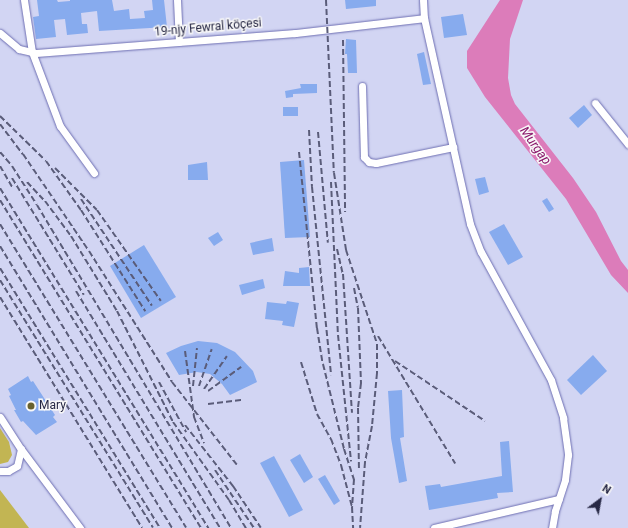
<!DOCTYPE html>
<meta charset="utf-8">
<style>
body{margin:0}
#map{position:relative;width:628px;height:528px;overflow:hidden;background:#d2d5f3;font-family:Roboto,sans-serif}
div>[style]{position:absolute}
.green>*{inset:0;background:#c2b553}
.water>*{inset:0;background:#dc7cba}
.building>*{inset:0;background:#87abee}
.roads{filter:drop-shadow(0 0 1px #6d6eb2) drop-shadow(0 0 1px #6d6eb2)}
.minor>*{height:7px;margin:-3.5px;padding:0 3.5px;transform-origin:3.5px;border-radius:3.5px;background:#fff}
.rail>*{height:2px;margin-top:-1px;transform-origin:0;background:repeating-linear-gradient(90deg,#5a5c79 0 6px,transparent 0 9px)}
.dots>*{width:11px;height:11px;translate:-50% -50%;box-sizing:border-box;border:2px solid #f8f8f8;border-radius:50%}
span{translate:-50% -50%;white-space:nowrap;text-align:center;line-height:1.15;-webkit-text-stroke:3px #f8f8f8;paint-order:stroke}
.street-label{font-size:12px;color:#272845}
.poi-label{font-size:12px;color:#272845}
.left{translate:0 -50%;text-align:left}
.water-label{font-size:13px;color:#89166a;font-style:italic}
.north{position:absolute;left:580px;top:480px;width:40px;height:40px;-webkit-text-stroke:3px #f8f8f8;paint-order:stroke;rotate:32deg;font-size:11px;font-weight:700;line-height:16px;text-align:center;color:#272845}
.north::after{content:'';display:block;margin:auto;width:14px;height:18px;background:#272845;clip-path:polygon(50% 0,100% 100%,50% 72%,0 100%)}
</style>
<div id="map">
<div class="green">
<i style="clip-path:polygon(0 428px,9px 442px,12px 455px,8px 462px,0 464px)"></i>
<i style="clip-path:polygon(0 490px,29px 528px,0 528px)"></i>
</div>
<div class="water">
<i style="clip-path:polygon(500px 0,523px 0,510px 39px,508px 78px,511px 95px,515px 104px,573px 178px,596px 212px,621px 261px,628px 270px,628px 293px,611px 275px,566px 199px,485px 97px,467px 68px,467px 51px)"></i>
</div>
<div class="building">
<i style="clip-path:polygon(37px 0,57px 0,58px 2px,70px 1px,70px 0,112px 0,114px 11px,129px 9px,130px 19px,145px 18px,144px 11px,153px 10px,152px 0,164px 0,167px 27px,99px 31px,97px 11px,81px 13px,82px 24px,87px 24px,88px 33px,67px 35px,65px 19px,54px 20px,56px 37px,36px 39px,33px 17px,39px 16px)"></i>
<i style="clip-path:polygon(345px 0,376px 0,376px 6px,346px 9px)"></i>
<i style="clip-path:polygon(463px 14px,467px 35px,444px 38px,441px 17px)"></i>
<i style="clip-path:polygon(346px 39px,356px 40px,357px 73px,348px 73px,347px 54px,345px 54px)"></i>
<i style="clip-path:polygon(424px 52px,431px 84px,423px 85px,417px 54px)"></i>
<i style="clip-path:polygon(300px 84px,317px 84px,317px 93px,293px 94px,293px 97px,286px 98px,285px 91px,301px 88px)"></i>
<i style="clip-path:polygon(584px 105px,592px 115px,578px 128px,569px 118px)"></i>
<i style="clip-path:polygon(283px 107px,298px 107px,298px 116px,283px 116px)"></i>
<i style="clip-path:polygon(304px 160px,310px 237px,285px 238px,280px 162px)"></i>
<i style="clip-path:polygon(207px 162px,208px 180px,188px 180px,188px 165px)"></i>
<i style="clip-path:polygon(485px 177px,489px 192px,479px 195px,475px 179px)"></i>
<i style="clip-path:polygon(547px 198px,554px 209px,549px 212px,542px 201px)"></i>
<i style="clip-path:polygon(504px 224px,523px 257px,508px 265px,489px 232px)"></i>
<i style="clip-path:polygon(218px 232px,223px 240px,214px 246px,208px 238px)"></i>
<i style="clip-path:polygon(272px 238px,274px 251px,253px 255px,250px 243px)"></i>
<i style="clip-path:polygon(144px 245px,176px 297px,141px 318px,110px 266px)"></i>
<i style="clip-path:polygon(309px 267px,310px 286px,283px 286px,285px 271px,299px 273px,299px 268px)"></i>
<i style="clip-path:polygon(263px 279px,265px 288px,242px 295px,239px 285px)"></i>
<i style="clip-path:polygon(287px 301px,299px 303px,294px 327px,282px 325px,283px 321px,265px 319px,267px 302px,286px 304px)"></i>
<i style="clip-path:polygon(198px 341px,217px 343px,235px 352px,253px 371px,257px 382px,230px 395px,222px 384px,210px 374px,197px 372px,179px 375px,166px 353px,181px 346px)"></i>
<i style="clip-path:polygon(593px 355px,607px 371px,581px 395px,567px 380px)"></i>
<i style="clip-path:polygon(28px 376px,31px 382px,33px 381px,55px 415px,53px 417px,57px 422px,36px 435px,23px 421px,21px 422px,14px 410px,16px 410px,9px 396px,11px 395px,8px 389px)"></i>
<i style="clip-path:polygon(402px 390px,404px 437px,400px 438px,407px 481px,399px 483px,391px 438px,388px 391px)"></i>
<i style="clip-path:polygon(509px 441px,513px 492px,497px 493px,498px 498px,429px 510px,425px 486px,440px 484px,441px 487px,502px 476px,500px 442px)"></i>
<i style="clip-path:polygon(300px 454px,313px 477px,304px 483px,290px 460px)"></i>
<i style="clip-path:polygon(274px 456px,303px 510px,289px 517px,260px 463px)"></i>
<i style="clip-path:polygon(325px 475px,340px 501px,334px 505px,318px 479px)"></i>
</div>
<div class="roads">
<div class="minor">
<i style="left:24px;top:0;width:53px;rotate:81.3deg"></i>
<i style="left:32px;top:52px;width:79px;rotate:69.3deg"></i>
<i style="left:60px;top:126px;width:58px;rotate:54.1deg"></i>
<i style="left:177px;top:0;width:42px;rotate:87.3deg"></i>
<i style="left:423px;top:0;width:18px;rotate:87deg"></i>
<i style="left:424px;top:18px;width:211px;rotate:77.4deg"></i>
<i style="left:470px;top:224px;width:30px;rotate:69deg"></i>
<i style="left:481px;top:252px;width:146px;rotate:61.3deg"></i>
<i style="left:551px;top:380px;width:40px;rotate:72deg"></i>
<i style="left:563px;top:418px;width:37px;rotate:82deg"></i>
<i style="left:568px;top:455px;width:25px;rotate:97deg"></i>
<i style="left:565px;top:480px;width:33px;rotate:108deg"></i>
<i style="left:555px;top:511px;width:17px;rotate:100deg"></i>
<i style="left:0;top:33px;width:25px;rotate:40deg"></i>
<i style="left:19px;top:49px;width:17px;rotate:13deg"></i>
<i style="left:36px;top:53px;width:260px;rotate:-4.4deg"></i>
<i style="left:295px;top:33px;width:130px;rotate:-6.6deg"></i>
<i style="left:362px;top:86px;width:71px;rotate:88.4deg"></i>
<i style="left:364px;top:157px;width:7px;rotate:45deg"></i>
<i style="left:369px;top:162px;width:7px;rotate:8deg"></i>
<i style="left:376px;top:163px;width:79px;rotate:-11.7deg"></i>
<i style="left:595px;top:103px;width:53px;rotate:51.2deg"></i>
<i style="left:0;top:417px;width:38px;rotate:57deg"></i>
<i style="left:21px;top:449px;width:17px;rotate:103deg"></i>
<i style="left:17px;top:466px;width:10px;rotate:151deg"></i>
<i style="left:8px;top:471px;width:8px;rotate:180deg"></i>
<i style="left:21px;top:449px;width:99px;rotate:53.2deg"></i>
<i style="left:434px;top:528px;width:128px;rotate:-13.1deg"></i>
</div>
</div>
<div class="rail">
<i style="left:326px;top:0;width:173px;rotate:87.4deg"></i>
<i style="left:334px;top:173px;width:78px;rotate:81.1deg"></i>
<i style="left:346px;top:250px;width:99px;rotate:71.7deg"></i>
<i style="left:377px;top:344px;width:29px;rotate:90deg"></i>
<i style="left:377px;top:373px;width:53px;rotate:95.4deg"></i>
<i style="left:372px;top:426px;width:37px;rotate:101deg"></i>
<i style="left:365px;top:462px;width:66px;rotate:94.3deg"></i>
<i style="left:343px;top:40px;width:172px;rotate:89.3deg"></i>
<i style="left:0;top:116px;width:64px;rotate:44.4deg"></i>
<i style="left:46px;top:161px;width:60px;rotate:54.5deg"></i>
<i style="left:81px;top:210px;width:120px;rotate:57.6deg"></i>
<i style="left:0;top:124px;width:38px;rotate:53deg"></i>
<i style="left:23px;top:154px;width:117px;rotate:55.8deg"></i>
<i style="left:89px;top:251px;width:155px;rotate:57.6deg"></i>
<i style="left:172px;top:382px;width:105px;rotate:51.9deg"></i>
<i style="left:309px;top:130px;width:57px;rotate:87deg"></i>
<i style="left:312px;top:187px;width:189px;rotate:84.2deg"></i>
<i style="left:318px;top:132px;width:111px;rotate:84.9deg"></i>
<i style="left:0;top:152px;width:18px;rotate:49deg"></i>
<i style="left:12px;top:166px;width:46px;rotate:57.3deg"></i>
<i style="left:37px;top:205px;width:377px;rotate:59deg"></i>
<i style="left:299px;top:152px;width:177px;rotate:84.2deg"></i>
<i style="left:317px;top:328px;width:36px;rotate:81deg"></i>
<i style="left:323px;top:364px;width:88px;rotate:76.1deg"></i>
<i style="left:344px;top:449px;width:32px;rotate:72deg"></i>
<i style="left:354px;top:479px;width:28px;rotate:94deg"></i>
<i style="left:0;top:166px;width:24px;rotate:60deg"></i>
<i style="left:55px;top:168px;width:59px;rotate:45deg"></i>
<i style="left:97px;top:210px;width:111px;rotate:54.9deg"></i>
<i style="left:12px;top:178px;width:137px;rotate:58.4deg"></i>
<i style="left:27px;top:182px;width:26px;rotate:47deg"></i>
<i style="left:45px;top:201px;width:44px;rotate:53.4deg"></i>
<i style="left:71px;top:236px;width:88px;rotate:58.5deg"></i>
<i style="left:117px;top:311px;width:124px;rotate:63.2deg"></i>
<i style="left:173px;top:422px;width:96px;rotate:54.3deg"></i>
<i style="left:229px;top:500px;width:33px;rotate:59deg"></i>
<i style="left:331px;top:182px;width:153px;rotate:87.4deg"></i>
<i style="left:338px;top:335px;width:127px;rotate:84.1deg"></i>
<i style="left:0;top:188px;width:399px;rotate:58.5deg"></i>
<i style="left:81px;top:199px;width:128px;rotate:56.4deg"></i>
<i style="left:0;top:200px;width:385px;rotate:58.5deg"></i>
<i style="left:0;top:224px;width:356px;rotate:58.5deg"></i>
<i style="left:0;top:246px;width:330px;rotate:58.6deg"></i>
<i style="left:337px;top:249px;width:26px;rotate:77deg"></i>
<i style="left:343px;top:274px;width:139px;rotate:86.3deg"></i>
<i style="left:0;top:268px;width:305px;rotate:58.4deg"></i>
<i style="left:0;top:280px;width:291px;rotate:58.3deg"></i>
<i style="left:354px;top:288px;width:20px;rotate:79deg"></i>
<i style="left:358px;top:308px;width:75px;rotate:87.7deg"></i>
<i style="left:361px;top:383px;width:25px;rotate:97deg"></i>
<i style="left:358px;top:408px;width:61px;rotate:89.1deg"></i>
<i style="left:76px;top:291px;width:277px;rotate:58.7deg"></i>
<i style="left:0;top:297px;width:271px;rotate:58.4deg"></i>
<i style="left:378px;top:336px;width:149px;rotate:58.8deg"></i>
<i style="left:185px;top:351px;width:67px;rotate:82.2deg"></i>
<i style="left:194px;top:417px;width:28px;rotate:69deg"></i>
<i style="left:395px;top:361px;width:108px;rotate:33.7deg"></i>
<i style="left:301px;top:362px;width:54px;rotate:72.9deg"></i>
<i style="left:317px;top:414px;width:29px;rotate:61deg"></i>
<i style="left:331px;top:439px;width:28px;rotate:69deg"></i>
<i style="left:341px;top:465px;width:43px;rotate:75.3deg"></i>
<i style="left:352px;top:507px;width:21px;rotate:87deg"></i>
<i style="left:159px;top:382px;width:57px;rotate:61.6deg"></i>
<i style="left:193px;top:386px;width:38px;rotate:-84deg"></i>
<i style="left:199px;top:386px;width:39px;rotate:-71deg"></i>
<i style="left:204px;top:389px;width:40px;rotate:-55.1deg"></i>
<i style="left:208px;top:391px;width:41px;rotate:-36deg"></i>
<i style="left:208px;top:404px;width:35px;rotate:-7deg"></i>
<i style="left:185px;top:425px;width:78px;rotate:51.8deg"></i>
<i style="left:233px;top:486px;width:50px;rotate:56.3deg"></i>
<i style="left:215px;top:470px;width:70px;rotate:56.1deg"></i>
</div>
<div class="dots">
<i style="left:31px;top:406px;background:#69622f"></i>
</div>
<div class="street-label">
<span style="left:208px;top:28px;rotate:-5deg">19-njy Fewral köçesi</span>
</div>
<div class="poi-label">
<span class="left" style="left:39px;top:406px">Mary</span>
</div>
<div class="water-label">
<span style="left:535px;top:146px;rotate:54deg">Murgap</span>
</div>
<div class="north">N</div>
</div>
